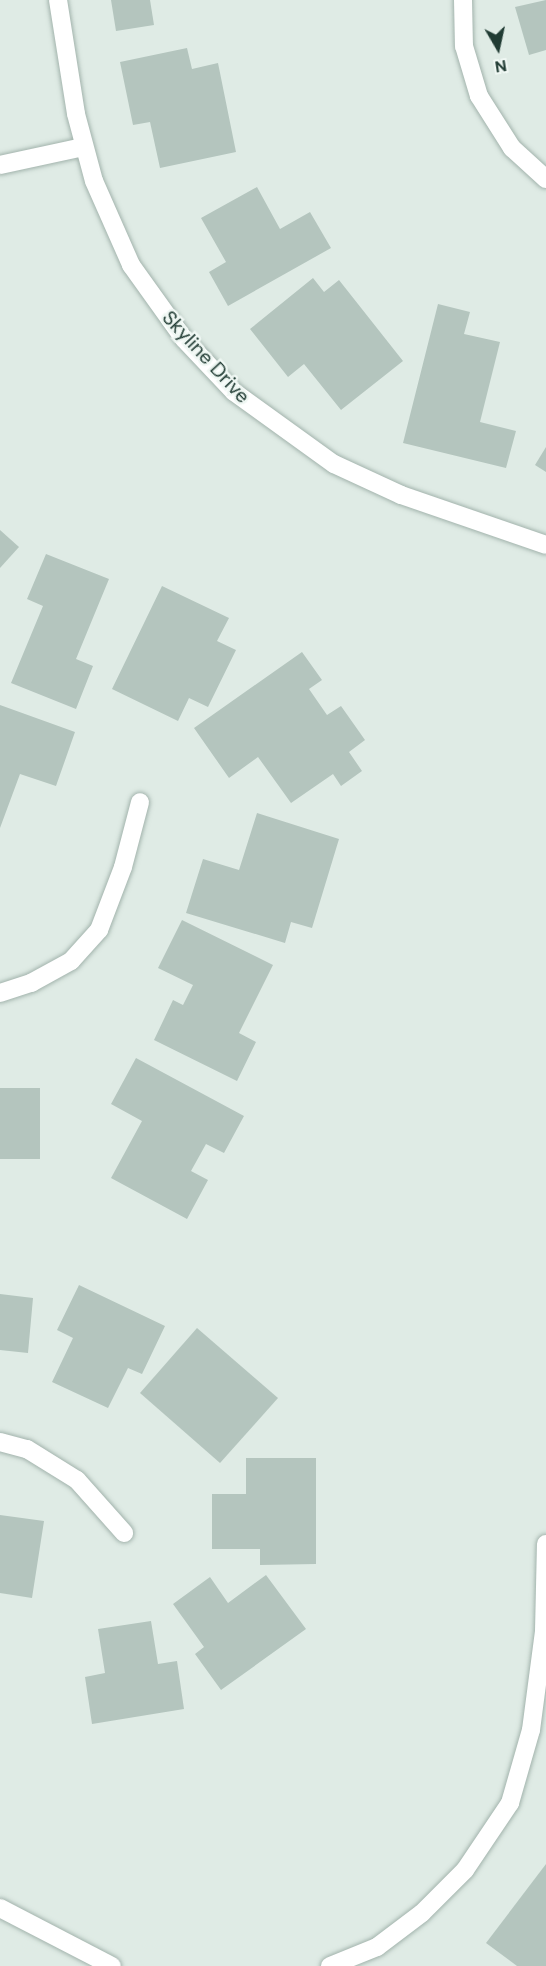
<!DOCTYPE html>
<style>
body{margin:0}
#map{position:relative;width:546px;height:1966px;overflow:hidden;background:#dfebe5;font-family:"DM Sans",sans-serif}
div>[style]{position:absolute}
.building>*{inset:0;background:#b4c5be}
.roads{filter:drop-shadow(0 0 2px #a2b3ac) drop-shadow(0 0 2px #a2b3ac)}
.street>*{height:18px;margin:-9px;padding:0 9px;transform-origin:9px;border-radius:9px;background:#fff}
.secondary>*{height:18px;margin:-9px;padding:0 9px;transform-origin:9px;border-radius:9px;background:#fff}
span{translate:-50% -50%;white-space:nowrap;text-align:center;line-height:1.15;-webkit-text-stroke:5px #eff7f3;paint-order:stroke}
.street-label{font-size:20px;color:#203b33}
.north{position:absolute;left:468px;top:18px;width:60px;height:60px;-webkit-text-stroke:4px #eff7f3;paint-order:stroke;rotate:171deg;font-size:16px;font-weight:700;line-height:24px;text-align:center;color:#203b33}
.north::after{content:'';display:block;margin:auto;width:21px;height:27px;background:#203b33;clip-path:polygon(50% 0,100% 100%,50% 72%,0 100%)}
</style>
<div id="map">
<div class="building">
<i style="clip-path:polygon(111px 0,150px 0,154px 25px,116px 31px)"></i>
<i style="clip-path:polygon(546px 0,546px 50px,529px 55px,515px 7px)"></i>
<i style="clip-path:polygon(187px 48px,192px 69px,218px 63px,236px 152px,160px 168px,150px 122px,133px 125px,120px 62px)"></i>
<i style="clip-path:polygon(257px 187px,280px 229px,310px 212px,331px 248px,228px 306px,209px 272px,226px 262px,201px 218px)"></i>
<i style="clip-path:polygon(313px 278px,324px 292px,339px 280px,403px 361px,341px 410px,304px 364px,288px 377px,250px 329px)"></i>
<i style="clip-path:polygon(438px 304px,470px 312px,464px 334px,500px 342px,480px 422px,516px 431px,506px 468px,403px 443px)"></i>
<i style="clip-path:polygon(546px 447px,546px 472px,535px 465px)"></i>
<i style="clip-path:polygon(0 530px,19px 547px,0 568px)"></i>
<i style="clip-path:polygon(46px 554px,109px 579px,76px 659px,93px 666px,76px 709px,11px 683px,43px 606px,27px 599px)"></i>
<i style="clip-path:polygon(162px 586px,229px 618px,217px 641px,236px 650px,208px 707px,189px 698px,178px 721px,112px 689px)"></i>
<i style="clip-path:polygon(302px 652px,322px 680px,309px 689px,327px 715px,341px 706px,365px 740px,349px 752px,362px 771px,341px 786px,333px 774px,291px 803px,258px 757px,229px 778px,194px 728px)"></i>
<i style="clip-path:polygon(0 705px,75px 732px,56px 786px,20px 774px,0 828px)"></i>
<i style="clip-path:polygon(257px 813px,339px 839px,312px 928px,291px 922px,285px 943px,186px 913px,203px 859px,239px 870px)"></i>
<i style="clip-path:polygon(182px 920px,273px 965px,239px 1033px,256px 1042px,237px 1081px,154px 1040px,173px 1000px,183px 1005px,193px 985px,158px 968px)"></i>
<i style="clip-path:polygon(136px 1058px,244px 1116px,224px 1153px,206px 1144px,191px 1171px,208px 1180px,187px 1219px,111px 1178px,142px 1121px,111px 1104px)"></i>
<i style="clip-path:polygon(0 1088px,40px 1088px,40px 1159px,0 1159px)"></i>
<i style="clip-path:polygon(79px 1285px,165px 1326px,142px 1374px,128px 1368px,108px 1408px,52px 1382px,73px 1338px,57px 1330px)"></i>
<i style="clip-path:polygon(0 1294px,33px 1298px,28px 1353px,0 1350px)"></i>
<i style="clip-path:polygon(197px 1328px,278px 1398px,220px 1463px,140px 1393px)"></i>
<i style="clip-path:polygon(246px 1458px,316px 1458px,316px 1564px,260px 1565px,260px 1549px,212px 1549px,212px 1494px,246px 1494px)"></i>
<i style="clip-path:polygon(0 1515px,44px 1521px,32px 1598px,0 1593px)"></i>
<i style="clip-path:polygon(266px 1575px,306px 1629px,221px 1690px,195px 1654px,204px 1647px,173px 1604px,210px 1577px,228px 1603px)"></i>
<i style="clip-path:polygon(151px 1621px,158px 1664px,177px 1661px,184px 1709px,92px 1724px,85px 1677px,105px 1673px,98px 1629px)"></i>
<i style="clip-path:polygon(546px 1864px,546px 1966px,517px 1966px,486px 1943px)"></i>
</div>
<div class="roads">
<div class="street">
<i style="left:463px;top:0;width:46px;rotate:88.8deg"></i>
<i style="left:464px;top:46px;width:52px;rotate:73.3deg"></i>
<i style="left:479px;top:96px;width:62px;rotate:57.6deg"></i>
<i style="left:512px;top:148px;width:46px;rotate:42.4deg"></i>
<i style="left:0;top:165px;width:85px;rotate:-12.2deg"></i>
<i style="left:0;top:993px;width:33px;rotate:-18deg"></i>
<i style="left:31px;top:983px;width:46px;rotate:-28.8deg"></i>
<i style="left:71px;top:961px;width:42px;rotate:-47.9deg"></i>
<i style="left:99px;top:930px;width:67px;rotate:-69.1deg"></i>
<i style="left:123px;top:867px;width:67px;rotate:-75.3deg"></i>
<i style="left:0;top:1442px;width:28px;rotate:15deg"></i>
<i style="left:27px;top:1449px;width:59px;rotate:31.8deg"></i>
<i style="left:77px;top:1480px;width:71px;rotate:48.4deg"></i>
<i style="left:0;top:1908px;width:126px;rotate:27.4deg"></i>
<i style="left:330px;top:1966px;width:51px;rotate:-22deg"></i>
<i style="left:377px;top:1947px;width:56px;rotate:-37.1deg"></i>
<i style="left:422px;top:1913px;width:61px;rotate:-45deg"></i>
<i style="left:465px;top:1870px;width:81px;rotate:-56.1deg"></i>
<i style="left:510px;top:1803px;width:76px;rotate:-74deg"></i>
<i style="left:531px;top:1730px;width:100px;rotate:-82.5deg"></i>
<i style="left:544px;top:1631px;width:87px;rotate:-88.7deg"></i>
</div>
<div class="secondary">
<i style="left:58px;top:0;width:115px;rotate:81deg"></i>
<i style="left:76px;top:114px;width:69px;rotate:75deg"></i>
<i style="left:94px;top:181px;width:92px;rotate:66.2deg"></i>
<i style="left:131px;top:265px;width:91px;rotate:54.4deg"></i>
<i style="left:184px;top:339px;width:73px;rotate:46.7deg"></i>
<i style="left:234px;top:392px;width:123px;rotate:35.8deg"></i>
<i style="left:334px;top:464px;width:74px;rotate:24.8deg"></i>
<i style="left:401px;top:495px;width:153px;rotate:19deg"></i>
</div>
</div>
<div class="street-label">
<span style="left:206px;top:357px;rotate:47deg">Skyline Drive</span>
</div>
<div class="north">N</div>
</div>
